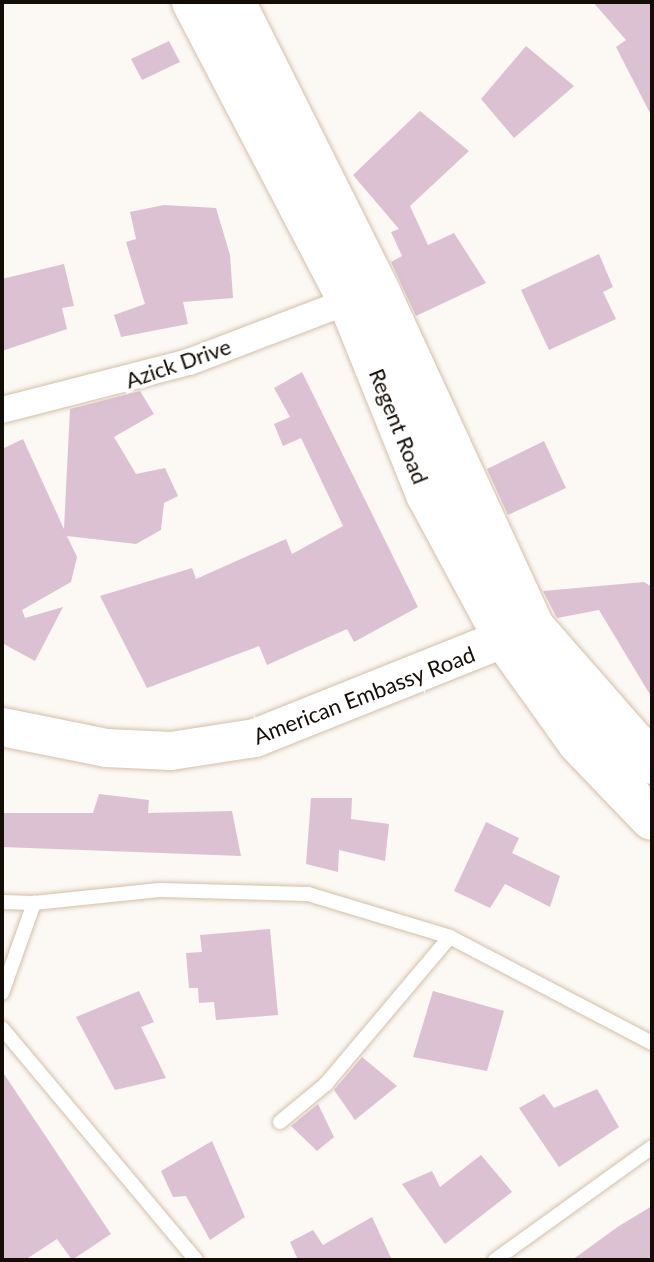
<!DOCTYPE html>
<style>
body{margin:0}
#map{position:relative;width:654px;height:1262px;overflow:hidden;background:#fcf8f3;font-family:Lato,sans-serif}
div>[style]{position:absolute}
.building>*{inset:0;background:#dcc1d2}
.roads{filter:drop-shadow(0 0 2px #d3bfa9) drop-shadow(0 0 2px #d3bfa9)}
.lane>*{height:14px;margin:-7px;padding:0 7px;transform-origin:7px;border-radius:7px;background:#fff}
.street>*{height:26px;margin:-13px;padding:0 13px;transform-origin:13px;border-radius:13px;background:#fff}
.secondary>*{height:38px;margin:-19px;padding:0 19px;transform-origin:19px;border-radius:19px;background:#fff}
.primary>*{height:42px;margin:-21px;padding:0 21px;transform-origin:21px;border-radius:21px;background:#fff}
span{translate:-50% -50%;white-space:nowrap;text-align:center;line-height:1.15;-webkit-text-stroke:8px #fff;paint-order:stroke}
.street-label{font-size:22px;color:#140d06}
.frame{position:absolute;inset:0;border:4px solid #140d06;pointer-events:none}
</style>
<div id="map">
<div class="building">
<i style="clip-path:polygon(593px 2px,652px 2px,652px 117px,616px 47px,626px 40px)"></i>
<i style="clip-path:polygon(169px 41px,180px 62px,142px 80px,131px 59px)"></i>
<i style="clip-path:polygon(526px 46px,574px 86px,514px 138px,481px 99px)"></i>
<i style="clip-path:polygon(420px 111px,469px 151px,410px 206px,428px 245px,454px 233px,486px 283px,416px 316px,391px 262px,402px 256px,391px 232px,399px 229px,353px 175px)"></i>
<i style="clip-path:polygon(164px 205px,216px 208px,230px 255px,233px 298px,183px 302px,188px 324px,121px 337px,114px 315px,145px 304px,126px 242px,136px 239px,130px 212px)"></i>
<i style="clip-path:polygon(599px 254px,613px 287px,603px 292px,616px 319px,549px 350px,521px 290px)"></i>
<i style="clip-path:polygon(64px 264px,74px 306px,62px 308px,67px 329px,2px 351px,2px 279px)"></i>
<i style="clip-path:polygon(302px 372px,418px 607px,354px 642px,347px 629px,267px 665px,259px 646px,147px 688px,100px 596px,192px 568px,196px 579px,286px 539px,292px 554px,343px 526px,301px 438px,283px 446px,274px 424px,290px 417px,274px 388px)"></i>
<i style="clip-path:polygon(140px 391px,154px 414px,114px 437px,136px 474px,165px 468px,178px 496px,164px 503px,161px 530px,136px 544px,67px 536px,77px 557px,71px 582px,22px 610px,25px 618px,63px 607px,35px 661px,2px 643px,2px 449px,23px 439px,64px 529px,70px 409px)"></i>
<i style="clip-path:polygon(544px 441px,566px 488px,508px 515px,487px 469px)"></i>
<i style="clip-path:polygon(644px 582px,652px 587px,652px 698px,599px 610px,557px 618px,543px 591px)"></i>
<i style="clip-path:polygon(99px 794px,149px 800px,148px 813px,232px 811px,241px 856px,2px 847px,2px 813px,93px 813px)"></i>
<i style="clip-path:polygon(311px 798px,352px 798px,351px 819px,389px 824px,385px 861px,339px 850px,338px 872px,306px 864px)"></i>
<i style="clip-path:polygon(486px 822px,519px 838px,512px 853px,560px 876px,550px 907px,505px 884px,490px 908px,454px 891px)"></i>
<i style="clip-path:polygon(270px 929px,278px 1015px,216px 1020px,214px 1002px,199px 1003px,198px 988px,189px 988px,186px 953px,202px 952px,200px 935px)"></i>
<i style="clip-path:polygon(139px 991px,154px 1022px,141px 1027px,166px 1078px,115px 1090px,76px 1017px)"></i>
<i style="clip-path:polygon(433px 991px,504px 1011px,487px 1071px,413px 1057px)"></i>
<i style="clip-path:polygon(362px 1057px,397px 1086px,355px 1120px,334px 1090px)"></i>
<i style="clip-path:polygon(2px 1071px,111px 1234px,72px 1260px,57px 1239px,25px 1260px,2px 1260px)"></i>
<i style="clip-path:polygon(597px 1089px,619px 1127px,559px 1167px,519px 1108px,544px 1094px,554px 1108px)"></i>
<i style="clip-path:polygon(318px 1104px,334px 1137px,317px 1151px,291px 1126px)"></i>
<i style="clip-path:polygon(212px 1141px,245px 1217px,210px 1240px,186px 1196px,173px 1197px,161px 1171px)"></i>
<i style="clip-path:polygon(481px 1155px,512px 1192px,445px 1244px,402px 1184px,432px 1171px,440px 1187px)"></i>
<i style="clip-path:polygon(652px 1206px,652px 1260px,572px 1260px,619px 1226px)"></i>
<i style="clip-path:polygon(372px 1217px,392px 1260px,298px 1260px,290px 1242px,313px 1230px,323px 1245px)"></i>
</div>
<div class="roads">
<div class="lane">
<i style="left:2px;top:902px;width:32px;rotate:2deg"></i>
<i style="left:2px;top:993px;width:96px;rotate:-70.4deg"></i>
<i style="left:34px;top:903px;width:126px;rotate:-5.9deg"></i>
<i style="left:159px;top:890px;width:149px;rotate:1.5deg"></i>
<i style="left:308px;top:894px;width:148px;rotate:16.8deg"></i>
<i style="left:450px;top:937px;width:228px;rotate:27.7deg"></i>
<i style="left:2px;top:1028px;width:302px;rotate:50.1deg"></i>
<i style="left:280px;top:1122px;width:60px;rotate:-39.6deg"></i>
<i style="left:326px;top:1084px;width:192px;rotate:-49.9deg"></i>
<i style="left:495px;top:1260px;width:193px;rotate:-35.7deg"></i>
</div>
<div class="street">
<i style="left:2px;top:410px;width:193px;rotate:-14.4deg"></i>
<i style="left:189px;top:362px;width:171px;rotate:-20.9deg"></i>
</div>
<div class="secondary">
<i style="left:2px;top:727px;width:106px;rotate:11.4deg"></i>
<i style="left:106px;top:748px;width:65px;rotate:2.6deg"></i>
<i style="left:171px;top:751px;width:85px;rotate:-8.8deg"></i>
<i style="left:255px;top:738px;width:299px;rotate:-21.8deg"></i>
</div>
<div class="primary">
<i style="left:193px;top:2px;width:337px;rotate:62.4deg"></i>
<i style="left:349px;top:301px;width:208px;rotate:68deg"></i>
<i style="left:427px;top:494px;width:167px;rotate:61.7deg"></i>
<i style="left:506px;top:641px;width:125px;rotate:54.4deg"></i>
<i style="left:579px;top:743px;width:105px;rotate:46.2deg"></i>
<i style="left:234px;top:2px;width:326px;rotate:63.4deg"></i>
<i style="left:380px;top:294px;width:366px;rotate:65.3deg"></i>
<i style="left:533px;top:627px;width:181px;rotate:48.8deg"></i>
</div>
</div>
<div class="street-label">
<span style="left:178px;top:363px;rotate:-19deg">Azick Drive</span>
<span style="left:399px;top:426px;rotate:68deg">Regent Road</span>
<span style="left:364px;top:695px;rotate:-21deg">American Embassy Road</span>
</div>
<div class="frame"></div>
</div>
